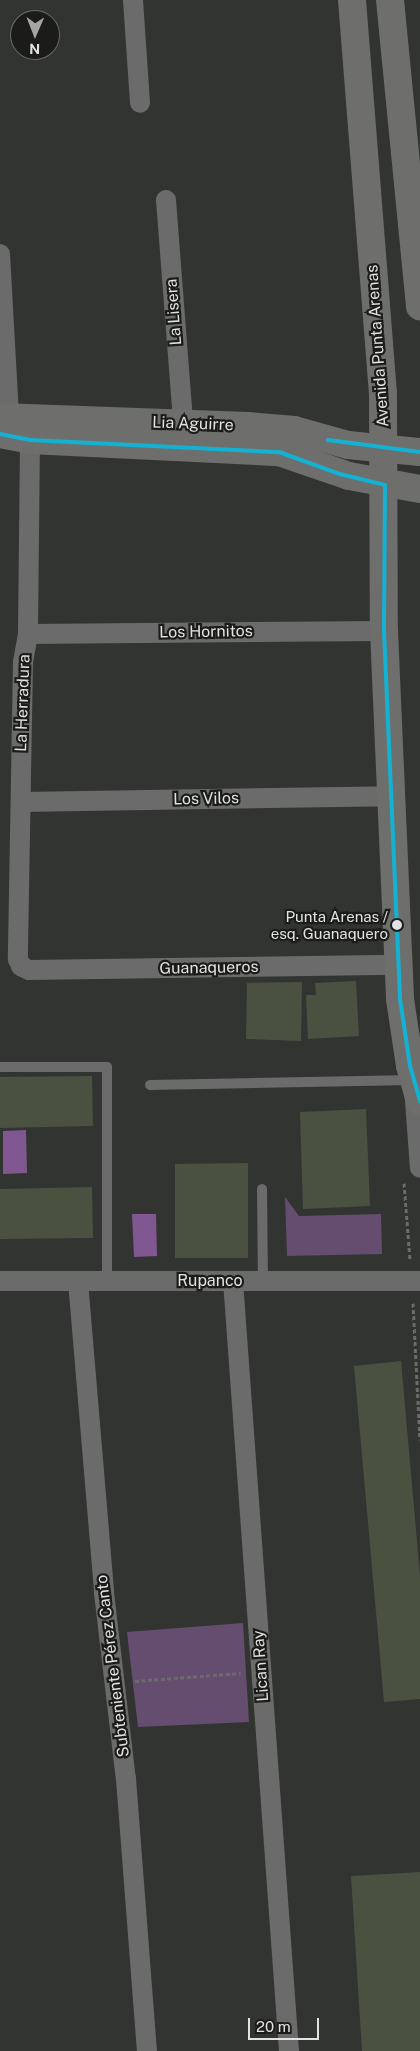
<!DOCTYPE html>
<meta charset="utf-8">
<style>
body{margin:0}
#map{position:relative;width:420px;height:2051px;overflow:hidden;background:#323431;font-family:"Public Sans",sans-serif}
div>[style]{position:absolute}
.green>*{inset:0;background:#644d6e}
.water>*{inset:0;background:#805791}
.building>*{inset:0;background:#4b5141}
.path>*{height:3px;margin-top:-1.5px;transform-origin:0;background:repeating-linear-gradient(90deg,#6a6b6a 0 4px,transparent 0 6.5px)}
.lane>*{height:10px;margin:-5px;padding:0 5px;transform-origin:5px;border-radius:5px;background:#6a6b6a}
.street>*{height:20px;margin:-10px;padding:0 10px;transform-origin:10px;border-radius:10px;background:#6a6b6a}
.secondary>*{height:28px;margin:-14px;padding:0 14px;transform-origin:14px;border-radius:14px;background:#6e6f6c}
.bus-1>*{height:4px;margin:-2px;padding:0 2px;transform-origin:2px;border-radius:2px;background:#13b2d5}
.dots>*{width:14px;height:14px;translate:-50% -50%;box-sizing:border-box;border:2px solid #1b1c19;border-radius:50%}
span{translate:-50% -50%;white-space:nowrap;text-align:center;line-height:1.15;-webkit-text-stroke:4.5px #1b1c19;paint-order:stroke}
.bus-label{font-size:15px;color:#e1e3e0}
.right{translate:-100% -50%;text-align:right}
.street-label{font-size:16px;color:#e1e3e0}
.north{position:absolute;left:10px;top:10px;width:50px;height:50px;box-sizing:border-box;background:#1b1c19;border:1px solid #6a6c69;border-radius:50%;rotate:181deg;font-size:14px;font-weight:700;line-height:20px;text-align:center;color:#e1e3e0}
.north::after{content:'';display:block;margin:auto;width:18px;height:22px;background:#a4a6a3;clip-path:polygon(50% 0,100% 100%,50% 72%,0 100%)}
.scale{position:absolute;left:248px;top:2018px;width:71px;height:22px;box-sizing:border-box;border:2px solid #e1e3e0;border-top:0;padding-left:6px;font-size:15px;line-height:18px;white-space:nowrap;color:#e1e3e0;-webkit-text-stroke:4px #1b1c19;paint-order:stroke}
</style>
<div id="map">
<div class="green">
<i style="clip-path:polygon(285px 1197px,299px 1216px,381px 1214px,382px 1254px,287px 1256px)"></i>
<i style="clip-path:polygon(243px 1623px,249px 1722px,138px 1727px,127px 1632px)"></i>
</div>
<div class="water">
<i style="clip-path:polygon(26px 1130px,27px 1173px,3px 1174px,3px 1131px)"></i>
<i style="clip-path:polygon(132px 1214px,156px 1214px,157px 1256px,134px 1257px)"></i>
</div>
<div class="building">
<i style="clip-path:polygon(356px 981px,359px 1036px,308px 1039px,306px 995px,316px 995px,315px 983px)"></i>
<i style="clip-path:polygon(302px 982px,301px 1041px,246px 1039px,247px 983px)"></i>
<i style="clip-path:polygon(92px 1076px,93px 1126px,0 1128px,0 1077px)"></i>
<i style="clip-path:polygon(366px 1109px,370px 1206px,303px 1209px,300px 1112px)"></i>
<i style="clip-path:polygon(248px 1163px,248px 1258px,175px 1258px,175px 1164px)"></i>
<i style="clip-path:polygon(92px 1187px,93px 1238px,0 1239px,0 1189px)"></i>
<i style="clip-path:polygon(401px 1361px,420px 1575px,420px 1699px,384px 1702px,354px 1366px)"></i>
<i style="clip-path:polygon(420px 1872px,420px 2051px,362px 2051px,351px 1876px)"></i>
</div>
<div class="path">
<i style="left:404px;top:1183px;width:76px;rotate:85.5deg"></i>
<i style="left:413px;top:1303px;width:137px;rotate:87.1deg"></i>
<i style="left:135px;top:1681px;width:106px;rotate:-4.3deg"></i>
</div>
<div class="lane">
<i style="left:0;top:1067px;width:107px"></i>
<i style="left:107px;top:1067px;width:214px;rotate:90deg"></i>
<i style="left:150px;top:1085px;width:263px;rotate:-1.1deg"></i>
<i style="left:262px;top:1189px;width:92px;rotate:89.4deg"></i>
</div>
<div class="street">
<i style="left:133px;top:0;width:103px;rotate:86.1deg"></i>
<i style="left:166px;top:200px;width:224px;rotate:85.6deg"></i>
<i style="left:0;top:254px;width:163px;rotate:86.8deg"></i>
<i style="left:30px;top:440px;width:194px;rotate:90.6deg"></i>
<i style="left:28px;top:634px;width:28px;rotate:100deg"></i>
<i style="left:23px;top:662px;width:297px;rotate:91deg"></i>
<i style="left:18px;top:959px;width:8px;rotate:67deg"></i>
<i style="left:21px;top:966px;width:9px;rotate:27deg"></i>
<i style="left:29px;top:970px;width:369px;rotate:-0.8deg"></i>
<i style="left:28px;top:634px;width:356px;rotate:-0.5deg"></i>
<i style="left:21px;top:802px;width:370px;rotate:-0.9deg"></i>
<i style="left:414px;top:1087px;width:81px;rotate:85.8deg"></i>
<i style="left:0;top:1281px;width:420px"></i>
<i style="left:78px;top:1281px;width:313px;rotate:85.2deg"></i>
<i style="left:104px;top:1593px;width:187px;rotate:83.3deg"></i>
<i style="left:126px;top:1779px;width:273px;rotate:85.6deg"></i>
<i style="left:233px;top:1281px;width:772px;rotate:85.84deg"></i>
</div>
<div class="secondary">
<i style="left:352px;top:0;width:395px;rotate:85.5deg"></i>
<i style="left:383px;top:394px;width:237px;rotate:89.8deg"></i>
<i style="left:384px;top:631px;width:368px;rotate:87.5deg"></i>
<i style="left:400px;top:999px;width:68px;rotate:81.5deg"></i>
<i style="left:410px;top:1066px;width:37px;rotate:74deg"></i>
<i style="left:390px;top:0;width:308px;rotate:84.4deg"></i>
<i style="left:0;top:417px;width:248px;rotate:2.1deg"></i>
<i style="left:248px;top:426px;width:46px;rotate:5deg"></i>
<i style="left:294px;top:430px;width:56px;rotate:15.5deg"></i>
<i style="left:348px;top:445px;width:72px;rotate:5.6deg"></i>
<i style="left:0;top:434px;width:31px;rotate:11deg"></i>
<i style="left:30px;top:440px;width:249px;rotate:2.8deg"></i>
<i style="left:279px;top:452px;width:74px;rotate:18.9deg"></i>
<i style="left:349px;top:476px;width:72px;rotate:10.4deg"></i>
</div>
<div class="bus-1">
<i style="left:0;top:434px;width:31px;rotate:11deg"></i>
<i style="left:30px;top:440px;width:249px;rotate:2.8deg"></i>
<i style="left:279px;top:452px;width:65px;rotate:19.8deg"></i>
<i style="left:340px;top:474px;width:46px;rotate:13.7deg"></i>
<i style="left:385px;top:485px;width:146px;rotate:90.4deg"></i>
<i style="left:384px;top:631px;width:368px;rotate:87.5deg"></i>
<i style="left:400px;top:999px;width:68px;rotate:81.5deg"></i>
<i style="left:410px;top:1066px;width:37px;rotate:74deg"></i>
<i style="left:328px;top:440px;width:93px;rotate:7.4deg"></i>
</div>
<div class="dots">
<i style="left:397px;top:925px;background:#e1e3e0"></i>
</div>
<div class="bus-label">
<span class="right" style="left:388px;top:925px">Punta Arenas /<br>esq. Guanaquero</span>
</div>
<div class="street-label">
<span style="left:174px;top:312px;rotate:-94deg">La Lisera</span>
<span style="left:378px;top:346px;rotate:-94deg">Avenida Punta Arenas</span>
<span style="left:193px;top:424px;rotate:2deg">Lia Aguirre</span>
<span style="left:206px;top:632px;rotate:-1deg">Los Hornitos</span>
<span style="left:23px;top:703px;rotate:-88deg">La Herradura</span>
<span style="left:206px;top:799px;rotate:-1deg">Los Vilos</span>
<span style="left:209px;top:968px;rotate:-1deg">Guanaqueros</span>
<span style="left:210px;top:1281px">Rupanco</span>
<span style="left:113px;top:1666px;rotate:-97deg">Subteniente Pérez Canto</span>
<span style="left:261px;top:1666px;rotate:-94deg">Lican Ray</span>
</div>
<div class="north">N</div>
<div class="scale">20 m</div>
</div>
